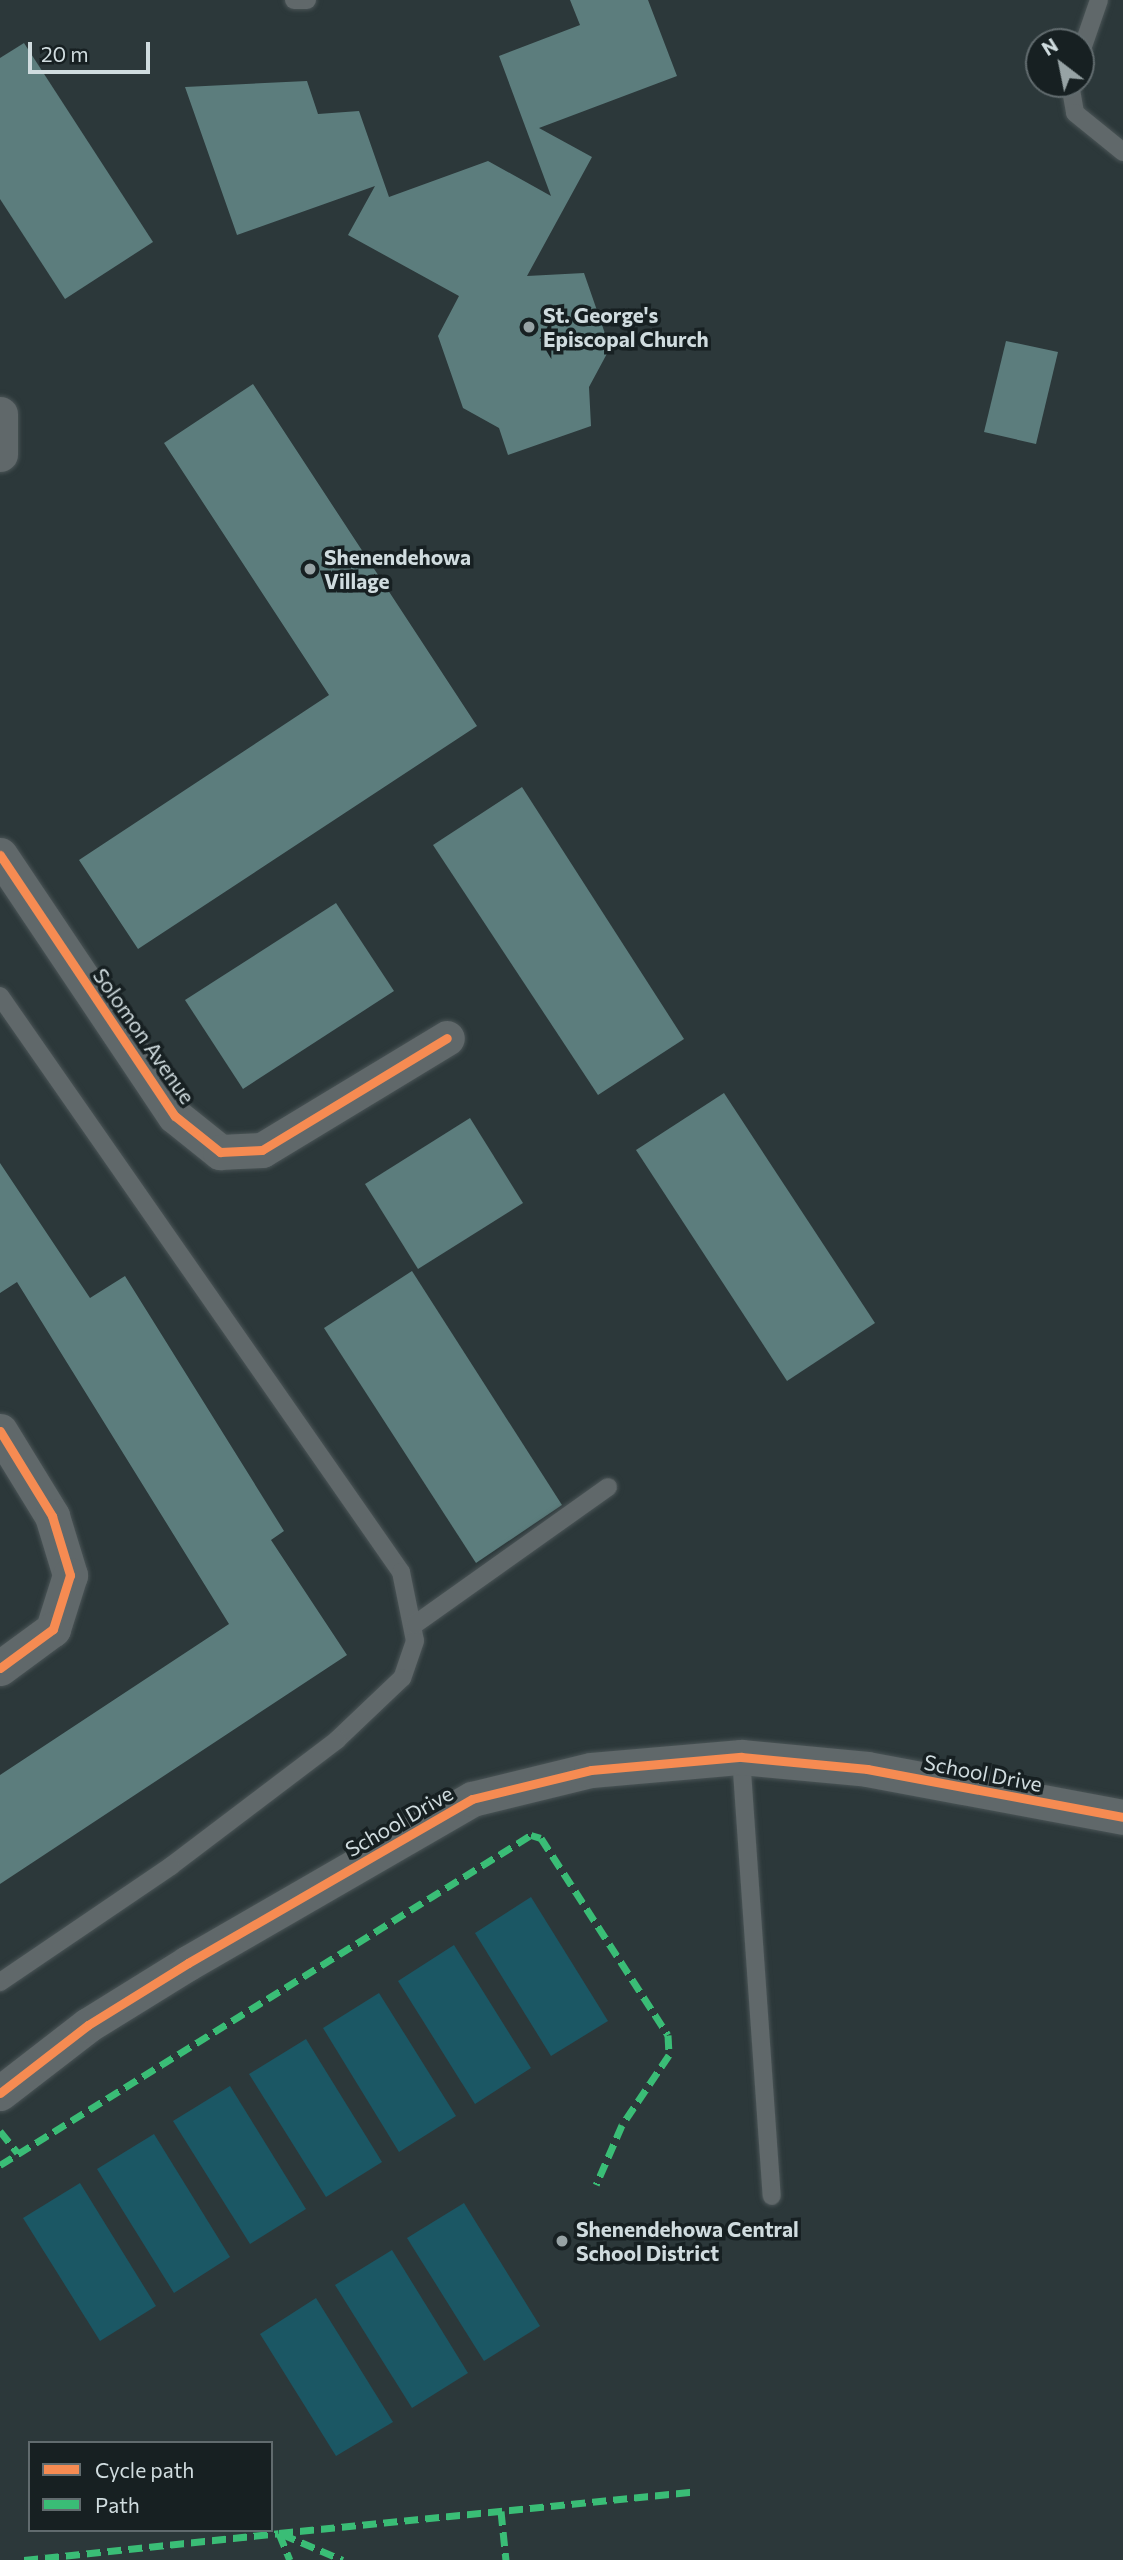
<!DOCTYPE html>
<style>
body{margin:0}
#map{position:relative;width:1123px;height:2560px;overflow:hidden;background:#2c383a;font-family:Commissioner,sans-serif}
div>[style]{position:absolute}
.green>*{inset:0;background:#1b5764}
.building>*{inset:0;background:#5c7d7d}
.roads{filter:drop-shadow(0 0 2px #4a5456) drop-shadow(0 0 2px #4a5456)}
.lane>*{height:18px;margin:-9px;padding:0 9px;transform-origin:9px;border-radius:9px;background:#60686a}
.street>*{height:35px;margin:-17.5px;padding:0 17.5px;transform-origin:17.5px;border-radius:17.5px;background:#60686a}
.quiet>*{height:7px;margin-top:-3.5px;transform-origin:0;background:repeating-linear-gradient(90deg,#3abd76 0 14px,transparent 0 21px)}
.cycleway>*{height:9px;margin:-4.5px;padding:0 4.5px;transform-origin:4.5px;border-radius:4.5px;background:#f68b52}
.dots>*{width:19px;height:19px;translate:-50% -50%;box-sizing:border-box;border:4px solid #172022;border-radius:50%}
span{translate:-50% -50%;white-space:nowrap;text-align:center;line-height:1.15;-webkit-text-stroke:7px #172022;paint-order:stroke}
.poi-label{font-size:21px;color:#d0dcdf;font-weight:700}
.left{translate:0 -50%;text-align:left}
.street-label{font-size:21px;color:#d0dcdf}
.legend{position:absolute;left:28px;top:2441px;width:245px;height:91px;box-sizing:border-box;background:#172022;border:2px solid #616b6e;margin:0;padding:9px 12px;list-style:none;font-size:21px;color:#d0dcdf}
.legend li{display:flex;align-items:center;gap:14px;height:35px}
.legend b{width:35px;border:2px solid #616b6e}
.north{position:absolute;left:1025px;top:28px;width:70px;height:70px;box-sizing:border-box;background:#172022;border:2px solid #616b6e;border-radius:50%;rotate:328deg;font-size:19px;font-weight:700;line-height:28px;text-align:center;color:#d0dcdf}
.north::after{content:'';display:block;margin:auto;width:24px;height:32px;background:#97a3a5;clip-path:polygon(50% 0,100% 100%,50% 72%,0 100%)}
.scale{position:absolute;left:28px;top:42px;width:122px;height:32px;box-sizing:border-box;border:4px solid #d0dcdf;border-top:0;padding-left:9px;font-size:21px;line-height:24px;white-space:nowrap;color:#d0dcdf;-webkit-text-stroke:5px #172022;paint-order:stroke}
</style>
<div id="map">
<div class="green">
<i style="clip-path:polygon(531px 1897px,608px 2021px,551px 2056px,475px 1933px)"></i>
<i style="clip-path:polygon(454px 1945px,531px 2068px,475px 2104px,398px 1981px)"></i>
<i style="clip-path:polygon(379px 1993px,456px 2116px,399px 2152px,323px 2028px)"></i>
<i style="clip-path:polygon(306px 2039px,382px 2162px,326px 2197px,249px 2074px)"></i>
<i style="clip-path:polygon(230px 2086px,306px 2209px,250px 2244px,173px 2121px)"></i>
<i style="clip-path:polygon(154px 2134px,230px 2257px,174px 2293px,97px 2169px)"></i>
<i style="clip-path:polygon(80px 2183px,156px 2306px,100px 2341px,23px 2218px)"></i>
<i style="clip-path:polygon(464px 2203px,540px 2326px,484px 2361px,407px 2238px)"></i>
<i style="clip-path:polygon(392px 2250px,468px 2373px,412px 2408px,335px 2285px)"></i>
<i style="clip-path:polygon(316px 2298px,393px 2422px,336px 2456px,260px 2334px)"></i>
</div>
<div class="building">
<i style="clip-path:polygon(570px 0,648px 0,677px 76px,539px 128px,592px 157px,527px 276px,584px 273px,610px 348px,589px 387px,591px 426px,508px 455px,499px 428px,463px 408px,438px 336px,459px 296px,348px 235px,375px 186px,237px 235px,185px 87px,307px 81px,318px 114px,359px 111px,389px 197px,488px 161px,551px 196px,499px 56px,580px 25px)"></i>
<i style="clip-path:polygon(24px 43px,153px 242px,65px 299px,0 199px,0 58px)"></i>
<i style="clip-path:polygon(1006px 341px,1058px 352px,1036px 444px,984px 432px)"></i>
<i style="clip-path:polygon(253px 384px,477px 726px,138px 949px,79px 860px,329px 695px,164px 443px)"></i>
<i style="clip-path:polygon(522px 787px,684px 1039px,598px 1095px,433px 845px)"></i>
<i style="clip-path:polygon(336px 903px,394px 991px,243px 1089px,185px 1000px)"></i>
<i style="clip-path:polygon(724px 1093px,875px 1323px,787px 1381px,636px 1150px)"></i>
<i style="clip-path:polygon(470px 1118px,523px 1203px,418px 1269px,365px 1184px)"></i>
<i style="clip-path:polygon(0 1163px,90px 1298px,125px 1276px,284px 1531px,271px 1540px,347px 1655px,0 1884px,0 1775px,229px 1624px,17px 1282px,0 1293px)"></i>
<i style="clip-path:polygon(412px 1271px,562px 1505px,476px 1563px,324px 1328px)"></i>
</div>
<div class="roads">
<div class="lane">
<i style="left:294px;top:0;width:13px"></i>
<i style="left:1081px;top:52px;width:55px;rotate:-70.9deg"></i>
<i style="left:1070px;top:84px;width:29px;rotate:80deg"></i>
<i style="left:1075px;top:113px;width:62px;rotate:39.1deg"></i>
<i style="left:0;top:996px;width:702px;rotate:55.16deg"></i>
<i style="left:401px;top:1572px;width:70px;rotate:78.5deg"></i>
<i style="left:415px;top:1641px;width:39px;rotate:109deg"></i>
<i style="left:402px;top:1678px;width:90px;rotate:136.4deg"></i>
<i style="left:337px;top:1740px;width:208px;rotate:142.8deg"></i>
<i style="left:171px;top:1866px;width:207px;rotate:145.8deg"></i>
<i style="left:414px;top:1625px;width:238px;rotate:-35.4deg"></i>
<i style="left:741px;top:1757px;width:440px;rotate:86deg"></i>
</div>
<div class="street">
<i style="left:0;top:414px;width:40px;rotate:90deg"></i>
<i style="left:0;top:855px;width:314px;rotate:56.2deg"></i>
<i style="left:175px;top:1116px;width:58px;rotate:38.7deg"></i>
<i style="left:220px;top:1152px;width:42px;rotate:-2.7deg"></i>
<i style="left:262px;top:1150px;width:216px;rotate:-31.2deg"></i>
<i style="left:0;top:1431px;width:100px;rotate:58.5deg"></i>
<i style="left:52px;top:1516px;width:62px;rotate:73deg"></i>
<i style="left:70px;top:1575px;width:57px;rotate:107.5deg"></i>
<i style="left:53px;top:1629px;width:66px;rotate:143.7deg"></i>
<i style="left:0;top:2093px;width:111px;rotate:-37.7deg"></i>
<i style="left:88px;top:2025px;width:118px;rotate:-31.8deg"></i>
<i style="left:188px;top:1963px;width:328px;rotate:-30deg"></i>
<i style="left:472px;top:1799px;width:122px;rotate:-13.7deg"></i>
<i style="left:591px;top:1770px;width:151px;rotate:-5deg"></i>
<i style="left:741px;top:1757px;width:127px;rotate:5.4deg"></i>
<i style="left:867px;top:1769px;width:260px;rotate:10.6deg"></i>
</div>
</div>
<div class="quiet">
<i style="left:0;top:2131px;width:28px;rotate:51deg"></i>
<i style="left:0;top:2165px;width:625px;rotate:-31.86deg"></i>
<i style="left:531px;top:1835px;width:10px;rotate:17deg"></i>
<i style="left:541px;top:1838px;width:234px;rotate:57.2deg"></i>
<i style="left:668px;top:2035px;width:20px;rotate:87deg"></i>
<i style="left:669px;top:2055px;width:84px;rotate:123.9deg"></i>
<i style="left:622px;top:2125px;width:65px;rotate:113.4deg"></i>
<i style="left:501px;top:2511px;width:49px;rotate:84.2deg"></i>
<i style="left:279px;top:2533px;width:415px;rotate:-5.7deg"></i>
<i style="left:282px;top:2534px;width:66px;rotate:23.1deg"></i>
<i style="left:24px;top:2560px;width:256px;rotate:-6deg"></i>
<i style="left:279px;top:2533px;width:29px;rotate:68deg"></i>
</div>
<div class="cycleway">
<i style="left:0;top:855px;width:314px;rotate:56.2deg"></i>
<i style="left:175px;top:1116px;width:58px;rotate:38.7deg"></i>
<i style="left:220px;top:1152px;width:42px;rotate:-2.7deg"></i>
<i style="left:262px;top:1150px;width:216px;rotate:-31.2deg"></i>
<i style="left:0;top:1431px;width:100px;rotate:58.5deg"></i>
<i style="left:52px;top:1516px;width:62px;rotate:73deg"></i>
<i style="left:70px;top:1575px;width:57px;rotate:107.5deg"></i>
<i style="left:53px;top:1629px;width:66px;rotate:143.7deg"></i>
<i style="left:0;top:2093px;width:111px;rotate:-37.7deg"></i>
<i style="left:88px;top:2025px;width:118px;rotate:-31.8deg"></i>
<i style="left:188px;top:1963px;width:328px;rotate:-30deg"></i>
<i style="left:472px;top:1799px;width:122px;rotate:-13.7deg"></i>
<i style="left:591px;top:1770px;width:151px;rotate:-5deg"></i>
<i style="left:741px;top:1757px;width:127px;rotate:5.4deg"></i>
<i style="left:867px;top:1769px;width:260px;rotate:10.6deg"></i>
</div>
<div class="dots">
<i style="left:529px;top:327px;background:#97a3a5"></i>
<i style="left:310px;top:569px;background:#97a3a5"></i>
<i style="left:562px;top:2241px;background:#97a3a5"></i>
</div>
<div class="poi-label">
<span class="left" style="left:543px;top:327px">St. George's<br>Episcopal Church</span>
<span class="left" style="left:324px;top:569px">Shenendehowa<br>Village</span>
<span class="left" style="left:576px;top:2241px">Shenendehowa Central<br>School District</span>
</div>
<div class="street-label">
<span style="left:144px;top:1036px;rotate:55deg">Solomon Avenue</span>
<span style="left:983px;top:1773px;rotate:11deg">School Drive</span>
<span style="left:399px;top:1821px;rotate:-30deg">School Drive</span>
</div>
<ul class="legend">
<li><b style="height:9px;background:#f68b52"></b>Cycle path</li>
<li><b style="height:9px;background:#3abd76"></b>Path</li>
</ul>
<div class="north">N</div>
<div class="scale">20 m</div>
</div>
